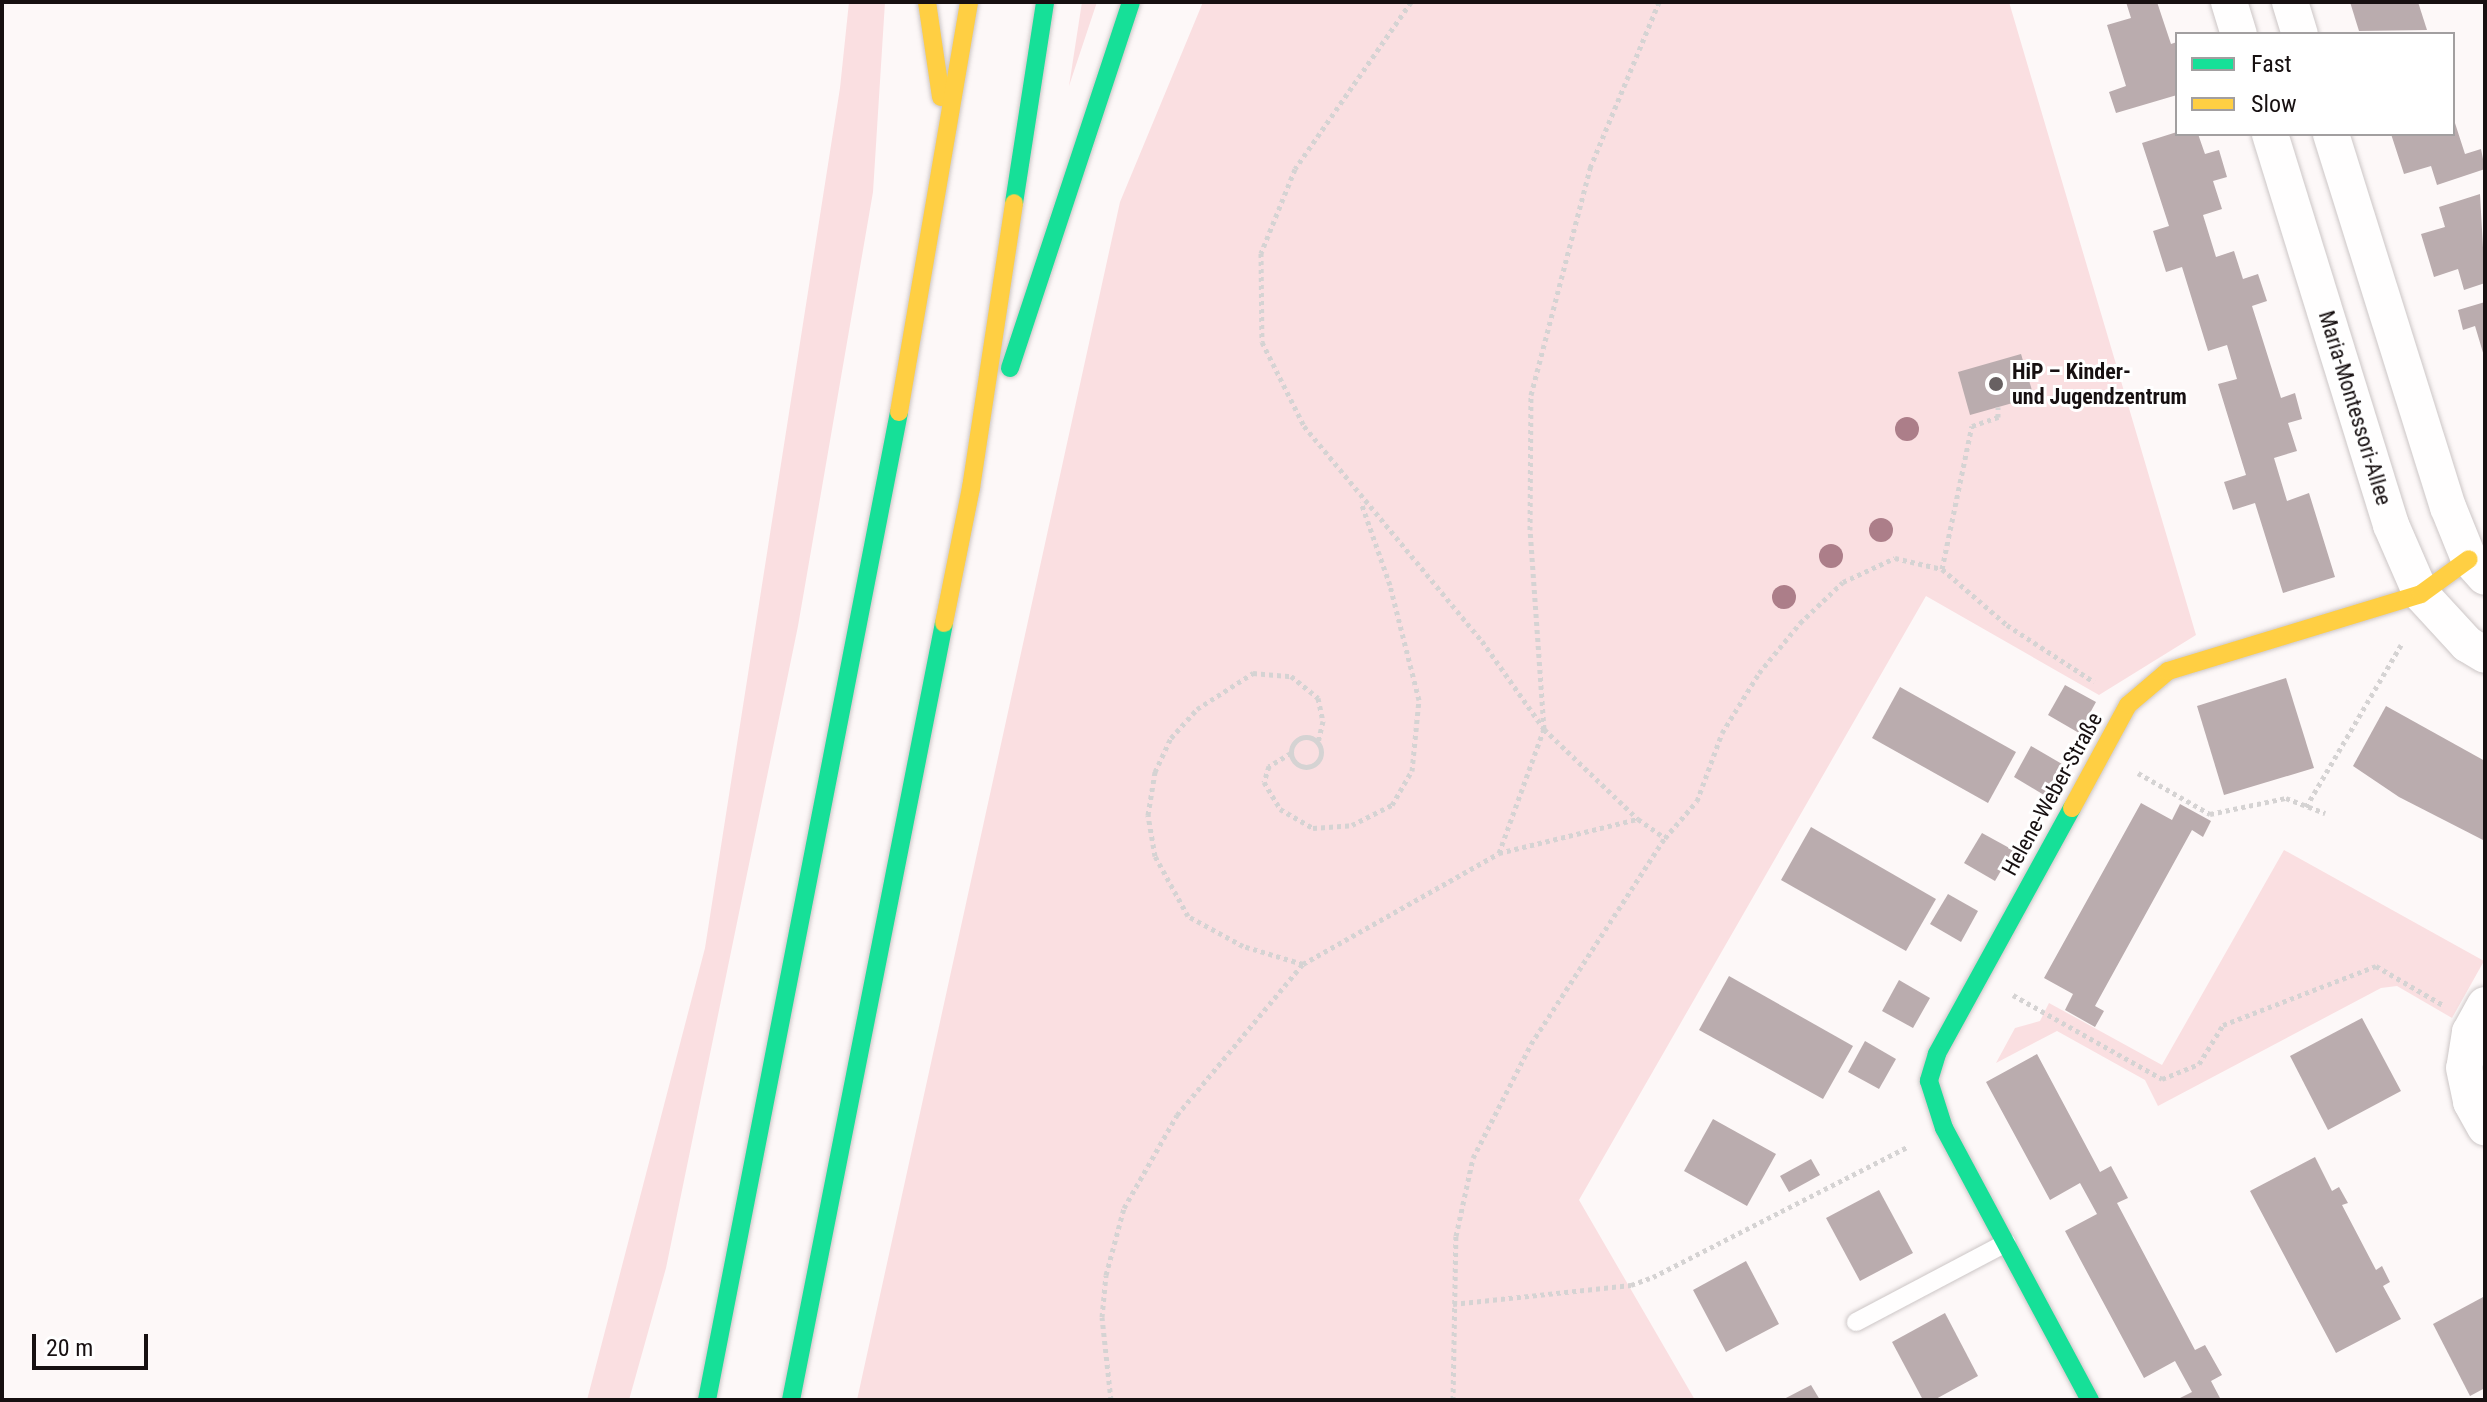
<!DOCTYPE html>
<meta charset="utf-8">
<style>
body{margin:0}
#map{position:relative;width:2487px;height:1402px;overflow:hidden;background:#fdf8f8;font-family:"Roboto Condensed",sans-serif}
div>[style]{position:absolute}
.green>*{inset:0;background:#fadfe1}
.building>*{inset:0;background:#baacae}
.path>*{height:5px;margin-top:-2.5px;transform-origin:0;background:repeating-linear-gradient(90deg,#d5d3d3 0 4px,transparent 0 8px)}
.path>.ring{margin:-2.5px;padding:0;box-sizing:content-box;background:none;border:5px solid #d5d3d3;border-radius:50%}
.roads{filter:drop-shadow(0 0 2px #ccc6c6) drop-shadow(0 0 2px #ccc6c6)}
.lane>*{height:18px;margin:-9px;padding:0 9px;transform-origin:9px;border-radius:9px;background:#fffefe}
.street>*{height:36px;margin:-18px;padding:0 18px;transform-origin:18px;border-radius:18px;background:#fffefe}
.fast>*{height:18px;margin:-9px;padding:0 9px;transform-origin:9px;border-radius:9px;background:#16e098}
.slow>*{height:18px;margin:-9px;padding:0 9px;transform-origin:9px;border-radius:9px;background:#ffcf43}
.trees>*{width:24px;height:24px;margin:-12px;border-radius:50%;background:#ac7e89}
.dots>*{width:22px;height:22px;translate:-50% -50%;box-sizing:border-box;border:4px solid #fff;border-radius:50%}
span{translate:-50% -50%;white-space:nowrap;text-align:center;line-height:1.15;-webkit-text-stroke:6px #fff;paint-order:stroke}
.poi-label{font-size:22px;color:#171011;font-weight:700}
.left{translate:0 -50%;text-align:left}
.street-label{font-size:22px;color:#171011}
.frame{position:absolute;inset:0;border:4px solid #171011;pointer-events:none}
.legend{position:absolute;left:2175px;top:32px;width:280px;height:104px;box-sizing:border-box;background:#fff;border:2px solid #a29fa0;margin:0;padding:10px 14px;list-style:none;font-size:24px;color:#171011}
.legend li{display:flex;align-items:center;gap:16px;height:40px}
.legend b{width:40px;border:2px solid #a29fa0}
.scale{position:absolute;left:32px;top:1334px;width:116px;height:36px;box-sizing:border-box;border:4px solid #171011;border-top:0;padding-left:10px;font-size:24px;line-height:28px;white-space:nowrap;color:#171011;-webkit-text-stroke:6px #fff;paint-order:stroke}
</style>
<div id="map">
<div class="green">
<i style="clip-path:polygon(849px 2px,885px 2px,873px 192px,798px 626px,666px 1268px,629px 1400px,587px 1400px,705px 948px,840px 88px)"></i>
<i style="clip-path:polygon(1082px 2px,1097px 2px,1069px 86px)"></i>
<i style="clip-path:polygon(1203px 2px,2009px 2px,2196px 635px,2099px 695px,1926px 596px,1579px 1200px,1695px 1400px,857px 1400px,1120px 202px)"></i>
<i style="clip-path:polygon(2284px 850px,2484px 961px,2452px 1018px,2397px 986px,2381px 988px,2158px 1106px,2145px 1080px,2057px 1031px,1996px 1063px,2015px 1028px,2040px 1021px,2049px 1003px,2162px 1065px)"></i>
</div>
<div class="building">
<i style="clip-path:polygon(2126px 2px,2157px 2px,2171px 44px,2177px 42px,2177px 95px,2116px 113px,2109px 92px,2126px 86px,2107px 25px,2131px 18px)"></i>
<i style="clip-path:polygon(2350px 2px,2418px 2px,2427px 30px,2359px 31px)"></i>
<i style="clip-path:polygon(2454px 120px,2465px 154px,2481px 149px,2485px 169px,2437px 185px,2431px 166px,2404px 174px,2391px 134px,2453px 134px)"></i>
<i style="clip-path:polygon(2177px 132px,2198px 134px,2205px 154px,2219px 150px,2227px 177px,2213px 181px,2222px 209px,2203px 215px,2216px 257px,2234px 251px,2243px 279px,2258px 274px,2267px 301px,2252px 306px,2281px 398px,2295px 393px,2302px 419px,2288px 423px,2297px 451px,2274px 458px,2287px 501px,2309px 493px,2335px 577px,2283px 593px,2255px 503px,2233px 510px,2224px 482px,2246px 475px,2218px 384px,2237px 379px,2227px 345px,2208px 351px,2182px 267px,2166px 272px,2153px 231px,2169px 226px,2142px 143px)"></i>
<i style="clip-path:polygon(2480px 194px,2485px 283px,2464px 290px,2458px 269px,2434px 277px,2421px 234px,2445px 227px,2439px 207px)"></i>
<i style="clip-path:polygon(2485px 302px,2485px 356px,2484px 356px,2475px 326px,2463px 330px,2458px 310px)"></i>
<i style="clip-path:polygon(2021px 354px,2034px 397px,1970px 415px,1958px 372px)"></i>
<i style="clip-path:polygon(2286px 678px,2314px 768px,2224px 795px,2197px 706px)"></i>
<i style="clip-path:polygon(2065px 685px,2096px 702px,2079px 733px,2048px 715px)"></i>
<i style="clip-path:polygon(1900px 687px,2016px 752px,1988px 803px,1872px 738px)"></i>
<i style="clip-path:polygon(2386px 706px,2485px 761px,2485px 841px,2399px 797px,2353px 766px)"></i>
<i style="clip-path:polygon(2031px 746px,2062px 764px,2044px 795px,2014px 777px)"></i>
<i style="clip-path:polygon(2141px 803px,2172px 820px,2180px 804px,2211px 821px,2203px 837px,2192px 830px,2095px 1006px,2104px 1011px,2095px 1027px,2065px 1010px,2073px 994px,2044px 978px)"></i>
<i style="clip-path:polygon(1811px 827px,1936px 899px,1906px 951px,1781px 880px)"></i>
<i style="clip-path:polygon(1982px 833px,2013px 850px,1995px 881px,1964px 863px)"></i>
<i style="clip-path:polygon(1948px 894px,1978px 911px,1961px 942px,1930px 924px)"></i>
<i style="clip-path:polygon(1729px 976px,1853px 1046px,1823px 1099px,1699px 1030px)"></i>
<i style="clip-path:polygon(1899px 980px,1930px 998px,1913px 1028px,1882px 1011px)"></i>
<i style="clip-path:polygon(2362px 1018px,2401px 1091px,2328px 1130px,2290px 1056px)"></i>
<i style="clip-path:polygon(1865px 1041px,1896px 1059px,1879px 1089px,1848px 1072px)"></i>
<i style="clip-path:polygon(2037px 1054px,2100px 1172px,2111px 1166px,2128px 1198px,2117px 1203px,2195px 1350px,2205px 1345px,2222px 1375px,2211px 1381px,2221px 1400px,2176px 1400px,2192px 1392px,2175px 1361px,2144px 1378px,2081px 1261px,2065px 1231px,2097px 1214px,2080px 1183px,2050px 1200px,1986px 1082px)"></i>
<i style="clip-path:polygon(1713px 1119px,1776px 1154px,1747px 1206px,1684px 1171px)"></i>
<i style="clip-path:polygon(2315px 1157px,2332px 1191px,2339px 1187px,2348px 1203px,2342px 1205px,2376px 1270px,2382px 1266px,2390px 1282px,2383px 1286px,2401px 1319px,2336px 1353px,2250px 1191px)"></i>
<i style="clip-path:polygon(1811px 1159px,1820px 1175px,1789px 1192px,1780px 1176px)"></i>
<i style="clip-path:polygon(1879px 1190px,1913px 1253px,1860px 1281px,1826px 1218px)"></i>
<i style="clip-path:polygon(1746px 1261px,1779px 1324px,1726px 1352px,1693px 1290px)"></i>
<i style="clip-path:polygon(2485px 1296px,2485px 1388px,2470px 1396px,2433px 1324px)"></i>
<i style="clip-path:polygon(1945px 1313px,1978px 1376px,1934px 1400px,1923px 1400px,1892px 1342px)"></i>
<i style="clip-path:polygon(1811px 1385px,1820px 1400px,1782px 1400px)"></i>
</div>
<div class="path">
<i style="left:1411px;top:2px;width:203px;rotate:124.8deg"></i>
<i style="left:1295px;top:169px;width:91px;rotate:112deg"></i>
<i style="left:1261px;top:253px;width:89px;rotate:89.4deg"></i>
<i style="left:1262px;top:342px;width:94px;rotate:63.4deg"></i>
<i style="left:1304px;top:426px;width:279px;rotate:50.4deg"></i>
<i style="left:1482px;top:641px;width:108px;rotate:54.8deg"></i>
<i style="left:1544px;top:729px;width:130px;rotate:43.8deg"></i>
<i style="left:1638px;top:819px;width:33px;rotate:35deg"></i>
<i style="left:1665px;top:838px;width:49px;rotate:-49.1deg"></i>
<i style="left:1697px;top:801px;width:72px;rotate:-69.8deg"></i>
<i style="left:1722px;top:733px;width:70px;rotate:-58.3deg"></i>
<i style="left:1759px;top:673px;width:65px;rotate:-50.6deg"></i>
<i style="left:1800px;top:623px;width:59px;rotate:-43.6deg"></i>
<i style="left:1843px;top:582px;width:57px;rotate:-24.8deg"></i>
<i style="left:1895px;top:558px;width:48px;rotate:13.2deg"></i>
<i style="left:1942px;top:569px;width:86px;rotate:40.7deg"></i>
<i style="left:2007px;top:625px;width:104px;rotate:33.2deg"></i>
<i style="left:1942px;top:569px;width:146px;rotate:-78.2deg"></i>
<i style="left:1972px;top:426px;width:28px;rotate:-19deg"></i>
<i style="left:1998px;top:417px;width:10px;rotate:-90deg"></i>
<i class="ring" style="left:1291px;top:737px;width:25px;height:25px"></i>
<i style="left:1291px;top:753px;width:26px;rotate:149deg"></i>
<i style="left:1269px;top:766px;width:17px;rotate:107deg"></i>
<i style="left:1264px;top:782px;width:31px;rotate:59deg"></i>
<i style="left:1280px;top:809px;width:38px;rotate:30deg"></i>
<i style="left:1313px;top:828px;width:39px;rotate:-4deg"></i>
<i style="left:1352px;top:825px;width:45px;rotate:-26.6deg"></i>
<i style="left:1392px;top:805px;width:39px;rotate:-60deg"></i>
<i style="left:1412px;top:771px;width:71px;rotate:-84.4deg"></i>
<i style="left:1419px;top:700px;width:119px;rotate:-104.2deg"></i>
<i style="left:1390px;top:585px;width:88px;rotate:-109.3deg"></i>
<i style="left:2138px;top:773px;width:83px;rotate:29.7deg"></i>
<i style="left:2210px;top:814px;width:78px;rotate:-11.9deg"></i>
<i style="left:2286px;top:798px;width:42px;rotate:21deg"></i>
<i style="left:2306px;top:807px;width:188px;rotate:-59.6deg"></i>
<i style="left:1499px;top:853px;width:132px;rotate:-70.1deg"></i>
<i style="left:1544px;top:729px;width:199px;rotate:-94deg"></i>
<i style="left:1530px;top:530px;width:135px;rotate:-89.6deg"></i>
<i style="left:1531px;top:395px;width:235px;rotate:-75.4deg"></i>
<i style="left:1590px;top:168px;width:180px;rotate:-67.4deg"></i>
<i style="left:1303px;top:964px;width:63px;rotate:-163.3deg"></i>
<i style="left:1243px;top:946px;width:63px;rotate:-151.4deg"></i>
<i style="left:1188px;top:916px;width:68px;rotate:-118.8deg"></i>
<i style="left:1155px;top:856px;width:42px;rotate:-99.7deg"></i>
<i style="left:1148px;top:815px;width:44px;rotate:-80.8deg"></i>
<i style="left:1155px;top:772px;width:38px;rotate:-65deg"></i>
<i style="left:1171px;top:738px;width:39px;rotate:-48deg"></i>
<i style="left:1197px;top:709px;width:67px;rotate:-32.7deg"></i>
<i style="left:1253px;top:673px;width:38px;rotate:5deg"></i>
<i style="left:1291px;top:676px;width:35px;rotate:39deg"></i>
<i style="left:1318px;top:698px;width:24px;rotate:78deg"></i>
<i style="left:1323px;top:721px;width:23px;rotate:103deg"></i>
<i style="left:2013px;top:995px;width:171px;rotate:29.4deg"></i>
<i style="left:2162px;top:1079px;width:40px;rotate:-22deg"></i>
<i style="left:2199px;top:1064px;width:46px;rotate:-58.4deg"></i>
<i style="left:2223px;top:1025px;width:164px;rotate:-21.1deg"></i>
<i style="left:2376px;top:966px;width:78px;rotate:30.2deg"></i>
<i style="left:1453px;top:1304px;width:179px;rotate:-6.1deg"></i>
<i style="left:1631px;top:1285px;width:23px;rotate:-20deg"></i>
<i style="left:1653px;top:1277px;width:285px;rotate:-27.1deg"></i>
<i style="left:1111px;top:1400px;width:83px;rotate:-96.2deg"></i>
<i style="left:1102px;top:1317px;width:42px;rotate:-84.6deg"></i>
<i style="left:1106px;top:1275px;width:69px;rotate:-75deg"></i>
<i style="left:1124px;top:1208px;width:107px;rotate:-60.3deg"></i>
<i style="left:1177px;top:1115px;width:197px;rotate:-50.2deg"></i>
<i style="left:1303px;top:964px;width:225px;rotate:-29.5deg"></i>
<i style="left:1499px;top:853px;width:142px;rotate:-13.8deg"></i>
<i style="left:1453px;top:1400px;width:164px;rotate:-89deg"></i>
<i style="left:1456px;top:1236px;width:80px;rotate:-77.7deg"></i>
<i style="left:1473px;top:1158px;width:128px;rotate:-63deg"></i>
<i style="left:1531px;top:1044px;width:246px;rotate:-57deg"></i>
</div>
<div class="roads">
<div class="lane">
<i style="left:1856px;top:1322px;width:170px;rotate:-27.8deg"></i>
</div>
<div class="street">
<i style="left:2229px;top:2px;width:34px;rotate:73deg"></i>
<i style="left:2290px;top:2px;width:34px;rotate:73deg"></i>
<i style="left:2270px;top:134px;width:409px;rotate:72.8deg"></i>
<i style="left:2391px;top:525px;width:75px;rotate:66.5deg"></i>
<i style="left:2421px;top:594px;width:68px;rotate:47.4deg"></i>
<i style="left:2467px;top:644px;width:21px;rotate:31deg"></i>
<i style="left:2331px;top:134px;width:391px;rotate:72.6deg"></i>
<i style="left:2448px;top:507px;width:56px;rotate:68deg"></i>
<i style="left:2469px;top:559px;width:24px;rotate:48deg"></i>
<i style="left:2485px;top:1005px;width:31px;rotate:119deg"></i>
<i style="left:2470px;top:1032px;width:36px;rotate:99deg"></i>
<i style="left:2464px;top:1068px;width:35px;rotate:78deg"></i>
<i style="left:2471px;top:1102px;width:29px;rotate:61deg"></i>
</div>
<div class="fast">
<i style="left:1014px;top:203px;width:203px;rotate:-81.2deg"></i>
<i style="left:1010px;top:368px;width:385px;rotate:-71.7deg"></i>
<i style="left:2072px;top:808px;width:281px;rotate:118.8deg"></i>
<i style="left:1937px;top:1054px;width:28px;rotate:107deg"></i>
<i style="left:1929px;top:1081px;width:49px;rotate:72.3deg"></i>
<i style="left:1944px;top:1128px;width:309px;rotate:61.8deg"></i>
<i style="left:707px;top:1400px;width:1006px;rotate:-79deg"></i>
<i style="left:791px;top:1400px;width:792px;rotate:-78.86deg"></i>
</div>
<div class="slow">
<i style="left:927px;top:2px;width:96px;rotate:81.6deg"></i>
<i style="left:899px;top:412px;width:416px;rotate:-80.3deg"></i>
<i style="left:944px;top:623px;width:138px;rotate:-78.7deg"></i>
<i style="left:971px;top:488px;width:288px;rotate:-81.4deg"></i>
<i style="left:2072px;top:808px;width:117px;rotate:-61.5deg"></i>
<i style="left:2128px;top:705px;width:52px;rotate:-40.4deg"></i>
<i style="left:2168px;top:671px;width:264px;rotate:-16.9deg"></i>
<i style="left:2421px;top:594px;width:59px;rotate:-36.1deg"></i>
</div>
</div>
<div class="trees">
<i style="left:1907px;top:429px"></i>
<i style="left:1881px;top:530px"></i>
<i style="left:1831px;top:556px"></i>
<i style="left:1784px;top:597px"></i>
</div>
<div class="dots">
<i style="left:1996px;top:384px;background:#686162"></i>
</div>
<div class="poi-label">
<span class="left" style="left:2012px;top:384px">HiP – Kinder-<br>und Jugendzentrum</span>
</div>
<div class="street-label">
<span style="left:2355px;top:408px;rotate:73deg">Maria-Montessori-Allee</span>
<span style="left:2052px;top:794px;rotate:-61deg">Helene-Weber-Straße</span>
</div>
<div class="frame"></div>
<ul class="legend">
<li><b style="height:10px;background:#16e098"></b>Fast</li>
<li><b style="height:10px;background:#ffcf43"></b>Slow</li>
</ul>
<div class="scale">20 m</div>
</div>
